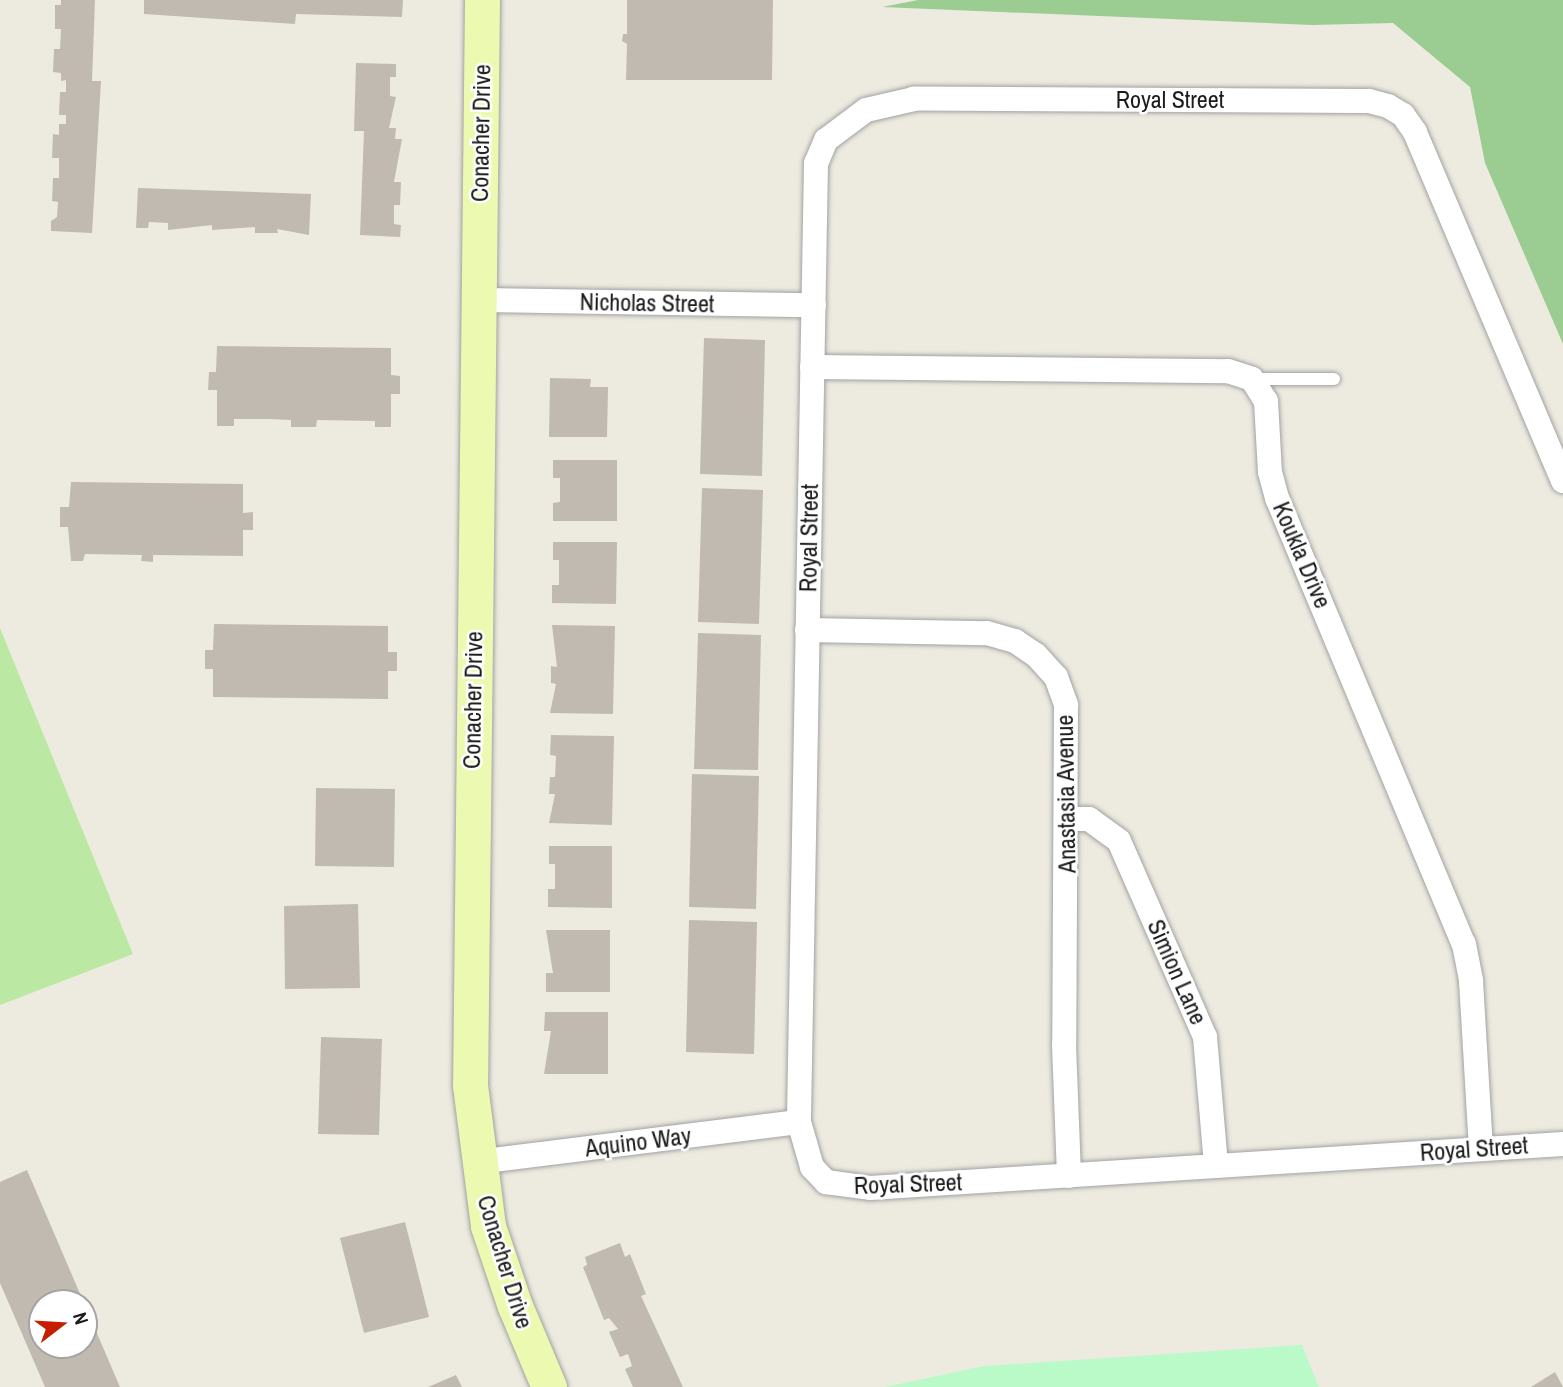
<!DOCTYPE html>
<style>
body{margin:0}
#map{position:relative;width:1563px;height:1387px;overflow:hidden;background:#edebe0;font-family:"Archivo Narrow",sans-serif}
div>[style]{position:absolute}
.grass>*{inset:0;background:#bbe9a3}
.forest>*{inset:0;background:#9bcd93}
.park>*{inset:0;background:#bafac9}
.building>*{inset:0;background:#c1bab0}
.roads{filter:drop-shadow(0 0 2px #a2a2a2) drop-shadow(0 0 2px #a2a2a2)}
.lane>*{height:12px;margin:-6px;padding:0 6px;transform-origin:6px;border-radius:6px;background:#fff}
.street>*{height:24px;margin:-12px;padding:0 12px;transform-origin:12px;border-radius:12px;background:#fff}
.secondary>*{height:35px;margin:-17.5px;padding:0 17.5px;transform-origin:17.5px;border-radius:17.5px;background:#ebfab0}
span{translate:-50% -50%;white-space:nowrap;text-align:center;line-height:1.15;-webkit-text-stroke:5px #fff;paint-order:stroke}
.street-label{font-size:24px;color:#1b1b1b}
.north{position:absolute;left:28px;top:1289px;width:70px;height:70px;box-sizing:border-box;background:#fff;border:2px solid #a4a4a4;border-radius:50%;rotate:73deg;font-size:19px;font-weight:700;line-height:28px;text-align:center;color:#1b1b1b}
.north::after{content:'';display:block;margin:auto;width:24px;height:32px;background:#c61e00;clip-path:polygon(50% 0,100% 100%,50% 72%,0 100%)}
</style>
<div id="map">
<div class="grass">
<i style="clip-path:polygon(0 628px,133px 954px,0 1005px)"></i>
</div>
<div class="forest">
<i style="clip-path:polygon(918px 0,1563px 0,1563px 344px,1485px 163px,1470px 87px,1393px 23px,1312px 25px,882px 7px)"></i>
</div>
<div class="park">
<i style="clip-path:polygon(1302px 1345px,1319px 1387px,885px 1387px,984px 1366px)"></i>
</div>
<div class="building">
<i style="clip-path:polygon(61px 0,95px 0,92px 81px,101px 81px,92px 233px,51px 231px,51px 221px,57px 217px,58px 202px,52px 201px,53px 178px,59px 178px,59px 158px,52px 158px,53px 134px,59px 135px,59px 124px,66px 124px,66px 115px,59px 115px,60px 92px,66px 92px,66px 80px,61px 81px,61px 73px,53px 72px,54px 49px,60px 49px,61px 29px,55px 29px,55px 5px,61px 5px)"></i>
<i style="clip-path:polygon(144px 0,403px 0,402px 17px,296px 14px,295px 24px,144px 14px)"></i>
<i style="clip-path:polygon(627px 0,773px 0,772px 80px,626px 80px,627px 44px,622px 41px,623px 34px,627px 34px)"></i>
<i style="clip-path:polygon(356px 63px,396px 64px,396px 77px,390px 77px,390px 96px,396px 97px,389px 128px,396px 128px,395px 139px,402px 139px,394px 182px,401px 182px,400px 205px,394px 205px,394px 224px,401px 225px,400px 237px,360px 235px,364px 131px,354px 131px)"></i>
<i style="clip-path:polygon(138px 188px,311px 194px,309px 235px,277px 229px,278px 233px,255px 233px,255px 227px,212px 230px,212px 225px,168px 230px,168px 223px,149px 222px,148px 228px,136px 228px)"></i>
<i style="clip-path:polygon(704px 338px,765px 340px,762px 476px,700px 474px)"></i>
<i style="clip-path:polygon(217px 346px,391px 348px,391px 375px,400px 376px,400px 394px,391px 394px,391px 427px,375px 427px,375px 421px,317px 420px,316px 427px,291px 427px,291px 420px,270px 419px,234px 419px,234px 426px,217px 426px,217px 390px,208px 390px,209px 372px,216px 372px)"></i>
<i style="clip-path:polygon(550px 378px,591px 379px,590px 387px,608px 387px,607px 437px,549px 437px)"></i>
<i style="clip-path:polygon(553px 460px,617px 460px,617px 521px,553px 521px,553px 503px,560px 502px,560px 478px,553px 478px)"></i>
<i style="clip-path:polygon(71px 482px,243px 484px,243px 513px,253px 512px,253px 530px,243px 530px,243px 556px,153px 555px,153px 562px,141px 561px,142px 555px,85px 554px,83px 561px,71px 561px,68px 527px,60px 527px,60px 507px,69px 507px)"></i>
<i style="clip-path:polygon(702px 488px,763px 490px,759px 624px,698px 622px)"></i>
<i style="clip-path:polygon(553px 542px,617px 542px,616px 604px,552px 603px,552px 585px,559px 585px,559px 560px,553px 560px)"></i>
<i style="clip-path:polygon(214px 624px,388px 626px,388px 652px,397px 652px,397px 671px,388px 671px,388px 699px,213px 697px,213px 669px,205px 669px,205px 650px,213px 650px)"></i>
<i style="clip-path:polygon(552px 625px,615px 626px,613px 714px,550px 713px,556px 684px,551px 683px,551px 666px,557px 667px)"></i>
<i style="clip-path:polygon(698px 633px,761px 635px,758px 770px,694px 769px)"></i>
<i style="clip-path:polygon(551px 735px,614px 736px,612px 825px,549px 823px,555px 794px,549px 794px,550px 777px,555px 777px,556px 756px,550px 755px)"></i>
<i style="clip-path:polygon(692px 774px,759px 776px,756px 909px,689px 907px)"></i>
<i style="clip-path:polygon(316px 788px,395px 789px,394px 867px,315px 866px)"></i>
<i style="clip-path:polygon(549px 846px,612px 846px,612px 908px,548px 907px,548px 889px,555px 889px,555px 864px,549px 864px)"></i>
<i style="clip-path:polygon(358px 904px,360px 988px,285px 989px,284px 906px)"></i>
<i style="clip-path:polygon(689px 920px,757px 922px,754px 1054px,686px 1052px)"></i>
<i style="clip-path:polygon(546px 930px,610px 930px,610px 992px,546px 992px,546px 973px,553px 973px)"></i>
<i style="clip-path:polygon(545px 1012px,608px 1012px,608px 1074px,544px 1074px,551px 1031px,544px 1031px)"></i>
<i style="clip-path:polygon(321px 1037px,382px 1039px,379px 1135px,318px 1134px)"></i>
<i style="clip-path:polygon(27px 1170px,84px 1303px,42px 1303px,42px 1345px,84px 1345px,84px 1303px,120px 1387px,45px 1387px,0 1283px,0 1182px)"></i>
<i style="clip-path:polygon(405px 1222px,429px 1317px,364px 1333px,340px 1238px)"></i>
<i style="clip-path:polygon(620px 1243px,625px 1257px,630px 1254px,646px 1294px,641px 1296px,683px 1387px,633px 1387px,625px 1369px,632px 1366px,628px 1354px,620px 1357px,609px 1332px,618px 1329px,609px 1318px,604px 1320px,583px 1267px,587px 1265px,585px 1257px)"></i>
<i style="clip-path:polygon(1555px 1372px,1563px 1387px,1531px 1387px)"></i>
<i style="clip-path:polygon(456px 1375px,462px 1387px,428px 1387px)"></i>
</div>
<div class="roads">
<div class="lane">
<i style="left:1253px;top:379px;width:81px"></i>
</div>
<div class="street">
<i style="left:480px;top:300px;width:334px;rotate:0.9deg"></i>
<i style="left:812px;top:367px;width:416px;rotate:0.6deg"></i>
<i style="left:1228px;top:371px;width:25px;rotate:18deg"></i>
<i style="left:1252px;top:379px;width:26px;rotate:58deg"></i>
<i style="left:1266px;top:401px;width:71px;rotate:86.8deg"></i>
<i style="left:1270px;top:472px;width:27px;rotate:75deg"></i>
<i style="left:1277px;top:498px;width:484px;rotate:67.3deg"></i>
<i style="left:1464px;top:944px;width:38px;rotate:79deg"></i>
<i style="left:1471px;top:981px;width:168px;rotate:86.6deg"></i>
<i style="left:1563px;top:481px;width:379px;rotate:-113deg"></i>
<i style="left:1415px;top:132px;width:21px;rotate:-125deg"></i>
<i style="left:1403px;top:115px;width:17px;rotate:-149deg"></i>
<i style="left:1388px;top:106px;width:20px;rotate:-165deg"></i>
<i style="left:1369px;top:101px;width:455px;rotate:-179.7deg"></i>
<i style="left:914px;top:99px;width:49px;rotate:167.1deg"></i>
<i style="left:866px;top:110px;width:50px;rotate:143.1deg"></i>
<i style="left:826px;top:140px;width:25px;rotate:113deg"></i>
<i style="left:816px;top:163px;width:959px;rotate:91.02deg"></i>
<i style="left:799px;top:1122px;width:47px;rotate:73.9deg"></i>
<i style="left:812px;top:1167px;width:21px;rotate:47deg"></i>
<i style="left:826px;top:1182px;width:44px;rotate:7.8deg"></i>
<i style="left:870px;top:1188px;width:694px;rotate:-3.63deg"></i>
<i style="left:807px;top:630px;width:180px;rotate:1deg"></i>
<i style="left:987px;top:633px;width:29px;rotate:16deg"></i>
<i style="left:1015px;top:641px;width:25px;rotate:34deg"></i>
<i style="left:1036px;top:655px;width:30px;rotate:48deg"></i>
<i style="left:1056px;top:677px;width:30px;rotate:70deg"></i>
<i style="left:1066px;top:705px;width:340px;rotate:90.3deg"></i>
<i style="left:1064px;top:1045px;width:131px;rotate:87.8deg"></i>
<i style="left:1069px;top:819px;width:20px"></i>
<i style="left:1089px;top:819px;width:37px;rotate:36deg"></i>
<i style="left:1119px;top:841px;width:214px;rotate:66.3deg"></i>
<i style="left:1205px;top:1037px;width:129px;rotate:85.1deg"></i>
<i style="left:477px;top:1162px;width:324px;rotate:-7.1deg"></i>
</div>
<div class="secondary">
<i style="left:482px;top:0;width:1085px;rotate:90.63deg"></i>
<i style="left:470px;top:1085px;width:142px;rotate:82.7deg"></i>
<i style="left:488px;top:1226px;width:84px;rotate:71.4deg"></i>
<i style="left:515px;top:1306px;width:88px;rotate:67.2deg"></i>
</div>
</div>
<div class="street-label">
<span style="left:1170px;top:100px">Royal Street</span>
<span style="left:481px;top:133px;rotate:-89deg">Conacher Drive</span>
<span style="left:647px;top:303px;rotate:1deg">Nicholas Street</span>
<span style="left:809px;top:538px;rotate:-89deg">Royal Street</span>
<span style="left:1302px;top:555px;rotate:67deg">Koukla Drive</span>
<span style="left:473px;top:700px;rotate:-89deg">Conacher Drive</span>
<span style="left:1066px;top:794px;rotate:-91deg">Anastasia Avenue</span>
<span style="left:1177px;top:972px;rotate:66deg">Simion Lane</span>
<span style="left:638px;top:1142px;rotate:-7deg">Aquino Way</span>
<span style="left:1474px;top:1149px;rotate:-4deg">Royal Street</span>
<span style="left:908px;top:1184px;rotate:-2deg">Royal Street</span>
<span style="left:505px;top:1262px;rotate:73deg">Conacher Drive</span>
</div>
<div class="north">N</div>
</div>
